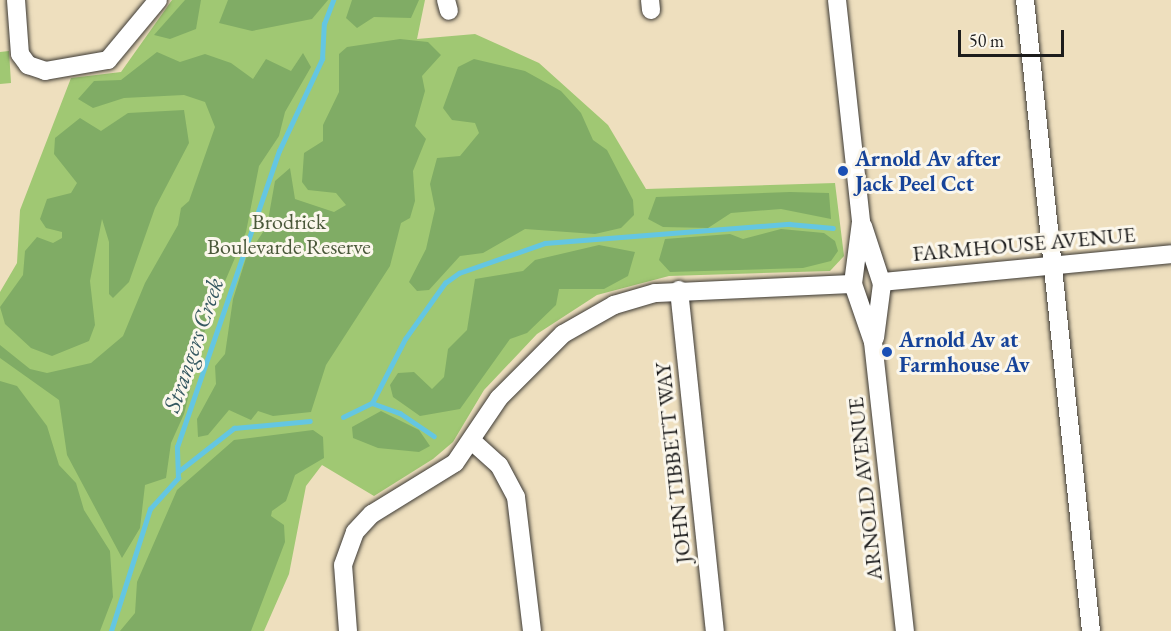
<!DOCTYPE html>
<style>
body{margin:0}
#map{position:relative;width:1171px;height:631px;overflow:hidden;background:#eedfbe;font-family:"EB Garamond",serif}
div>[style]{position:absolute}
.green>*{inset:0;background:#a0c873}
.forest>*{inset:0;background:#80ac65}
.stream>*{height:4.5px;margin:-2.25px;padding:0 2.25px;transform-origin:2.25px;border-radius:2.25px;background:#64c6e2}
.roads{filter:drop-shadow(0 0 2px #3c3934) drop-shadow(0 0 2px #3c3934)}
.minor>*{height:18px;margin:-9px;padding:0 9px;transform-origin:9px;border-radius:9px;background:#fff}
.dots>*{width:16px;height:16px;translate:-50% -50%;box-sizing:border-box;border:3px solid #fbf7ec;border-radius:50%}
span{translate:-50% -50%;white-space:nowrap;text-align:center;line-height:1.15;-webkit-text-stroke:6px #fbf7ec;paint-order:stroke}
.transit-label{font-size:22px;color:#164399;font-weight:700}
.left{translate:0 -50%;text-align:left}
.park-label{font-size:22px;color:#4a583a}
.street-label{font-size:22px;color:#1c1c1c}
.water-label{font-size:24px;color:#355861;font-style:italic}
.scale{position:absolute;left:958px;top:30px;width:106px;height:27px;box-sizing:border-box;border:3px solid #1c1c1c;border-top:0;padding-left:8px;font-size:18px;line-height:21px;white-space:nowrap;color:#1c1c1c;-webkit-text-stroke:4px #fbf7ec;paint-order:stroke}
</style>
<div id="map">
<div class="green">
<i style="clip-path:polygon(172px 0,425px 0,417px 39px,475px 34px,539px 63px,608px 125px,646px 189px,835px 183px,844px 256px,830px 271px,669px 276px,597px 295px,537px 334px,484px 390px,453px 442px,433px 459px,374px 496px,322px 465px,306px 486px,289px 574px,264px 631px,0 631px,0 292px,17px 263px,20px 210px,71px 78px,121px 72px)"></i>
<i style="clip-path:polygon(9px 51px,11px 83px,0 84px,0 52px)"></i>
</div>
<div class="forest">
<i style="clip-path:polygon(185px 0,201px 0,196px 29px,170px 39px,154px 35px)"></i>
<i style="clip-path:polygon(228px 0,328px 0,312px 19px,252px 31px,219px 23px)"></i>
<i style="clip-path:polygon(352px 0,419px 0,411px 18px,374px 17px,357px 28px,346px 18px)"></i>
<i style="clip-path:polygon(400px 39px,428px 42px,441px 55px,422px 76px,425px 91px,415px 126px,426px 139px,413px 171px,415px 201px,410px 218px,401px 223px,390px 266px,326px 365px,311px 412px,273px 416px,258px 411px,251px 420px,229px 410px,208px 435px,198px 437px,197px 419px,216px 384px,215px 366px,225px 354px,233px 299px,246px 258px,267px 226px,275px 181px,290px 168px,295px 199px,334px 212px,346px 205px,336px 193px,308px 190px,302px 182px,304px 153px,323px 141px,323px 125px,339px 92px,339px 54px,347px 47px)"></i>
<i style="clip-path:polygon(157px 52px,180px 62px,205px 54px,231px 63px,253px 79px,266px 59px,291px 71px,303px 53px,311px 67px,285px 112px,279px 136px,259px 166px,246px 232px,206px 326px,184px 414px,171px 443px,166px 478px,145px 485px,140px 528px,122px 558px,67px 455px,59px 400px,0 358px,0 345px,30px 369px,47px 373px,91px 363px,123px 336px,145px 283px,178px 225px,181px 208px,189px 201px,215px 127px,205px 102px,184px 95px,124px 98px,93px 108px,78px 99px,94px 81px,121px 80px)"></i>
<i style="clip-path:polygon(474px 59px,525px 71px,561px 91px,581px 113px,593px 140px,607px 150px,633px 200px,634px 215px,621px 228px,595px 234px,525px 229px,483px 253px,460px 256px,429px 290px,417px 291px,409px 282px,426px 249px,435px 209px,430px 184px,437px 158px,460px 156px,479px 133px,475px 123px,452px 120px,443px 108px,458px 67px)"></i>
<i style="clip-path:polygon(184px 110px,189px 143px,155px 208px,129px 282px,113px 298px,109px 294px,109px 242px,102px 219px,90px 281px,95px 325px,89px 341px,52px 356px,31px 348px,5px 324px,0 307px,23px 275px,25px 251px,37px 237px,53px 243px,62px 238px,62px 232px,46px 228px,40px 219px,47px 199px,71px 193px,77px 183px,54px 154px,55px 138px,80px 118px,101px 131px,128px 113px)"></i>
<i style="clip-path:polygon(790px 192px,829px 193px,831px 219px,781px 209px,731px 213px,708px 228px,663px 227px,648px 219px,656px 197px)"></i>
<i style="clip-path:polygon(781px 229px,824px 233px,835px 241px,838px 251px,831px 261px,803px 268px,670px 272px,659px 260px,665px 239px,730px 234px,743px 239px)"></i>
<i style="clip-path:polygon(599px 245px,635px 252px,628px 276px,604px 289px,559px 289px,556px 305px,527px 333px,510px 339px,460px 409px,420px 416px,393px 397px,390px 385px,398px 373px,414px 372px,432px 389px,444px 377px,448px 349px,467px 330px,475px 279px,523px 271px,535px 260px)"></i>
<i style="clip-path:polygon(0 381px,17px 386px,47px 426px,59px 465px,76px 483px,84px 510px,110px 551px,113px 597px,100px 631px,0 631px)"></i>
<i style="clip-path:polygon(381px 411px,419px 430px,430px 446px,419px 452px,378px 448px,353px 438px,352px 427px)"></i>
<i style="clip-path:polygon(313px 430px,323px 437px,324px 458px,295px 475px,286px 501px,272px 511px,271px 516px,284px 525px,285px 542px,251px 631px,120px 631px,135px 613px,137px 582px,177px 490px,234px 440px)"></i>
</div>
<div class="stream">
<i style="left:372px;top:403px;width:30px;rotate:20deg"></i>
<i style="left:400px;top:413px;width:41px;rotate:34.1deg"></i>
<i style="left:343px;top:417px;width:32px;rotate:-26deg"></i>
<i style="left:372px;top:403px;width:72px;rotate:-62.7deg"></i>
<i style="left:405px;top:339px;width:69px;rotate:-54.5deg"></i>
<i style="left:445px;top:283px;width:17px;rotate:-36deg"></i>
<i style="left:459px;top:273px;width:91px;rotate:-19.2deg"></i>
<i style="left:545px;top:243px;width:245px;rotate:-4.5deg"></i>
<i style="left:789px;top:224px;width:44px;rotate:5.2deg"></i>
<i style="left:179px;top:471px;width:70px;rotate:-38deg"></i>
<i style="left:234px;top:428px;width:76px;rotate:-5.3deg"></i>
<i style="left:111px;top:631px;width:128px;rotate:-72.3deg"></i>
<i style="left:150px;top:509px;width:42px;rotate:-47.9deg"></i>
<i style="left:178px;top:478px;width:31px;rotate:-92deg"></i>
<i style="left:177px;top:447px;width:313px;rotate:-71deg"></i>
<i style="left:279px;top:151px;width:102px;rotate:-64.9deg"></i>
<i style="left:322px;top:59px;width:35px;rotate:-87deg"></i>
<i style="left:324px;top:24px;width:26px;rotate:-69deg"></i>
</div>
<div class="roads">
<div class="minor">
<i style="left:16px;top:0;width:54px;rotate:85.8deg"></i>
<i style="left:20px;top:54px;width:14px;rotate:54deg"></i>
<i style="left:28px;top:65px;width:18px;rotate:19deg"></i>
<i style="left:45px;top:71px;width:64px;rotate:-9.9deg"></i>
<i style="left:108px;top:60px;width:78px;rotate:-50.2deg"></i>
<i style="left:446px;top:0;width:11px;rotate:75deg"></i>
<i style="left:650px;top:0;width:10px;rotate:84deg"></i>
<i style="left:837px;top:0;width:223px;rotate:83.8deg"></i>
<i style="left:861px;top:222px;width:63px;rotate:97.4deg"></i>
<i style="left:853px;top:284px;width:61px;rotate:71deg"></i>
<i style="left:873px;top:342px;width:291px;rotate:83.7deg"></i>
<i style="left:1025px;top:0;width:634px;rotate:84.03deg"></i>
<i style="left:863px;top:226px;width:61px;rotate:71.9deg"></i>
<i style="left:882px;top:284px;width:54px;rotate:97.4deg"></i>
<i style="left:882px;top:282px;width:290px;rotate:-5.5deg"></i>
<i style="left:679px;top:290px;width:343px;rotate:84deg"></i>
<i style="left:472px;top:441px;width:36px;rotate:42deg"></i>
<i style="left:499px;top:465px;width:36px;rotate:62deg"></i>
<i style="left:516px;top:497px;width:135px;rotate:83.2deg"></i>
<i style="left:348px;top:631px;width:66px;rotate:-94.3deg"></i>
<i style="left:343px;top:565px;width:35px;rotate:-70deg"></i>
<i style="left:355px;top:532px;width:25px;rotate:-47deg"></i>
<i style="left:372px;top:514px;width:97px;rotate:-31.6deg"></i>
<i style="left:455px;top:463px;width:78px;rotate:-55.9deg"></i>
<i style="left:499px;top:398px;width:91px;rotate:-45deg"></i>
<i style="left:563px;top:334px;width:59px;rotate:-29.6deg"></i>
<i style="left:614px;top:305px;width:43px;rotate:-16.3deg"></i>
<i style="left:655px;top:293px;width:198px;rotate:-2.6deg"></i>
</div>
</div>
<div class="dots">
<i style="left:843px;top:171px;background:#1a4fb4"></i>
<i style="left:887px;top:352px;background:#1a4fb4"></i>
</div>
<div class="transit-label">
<span class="left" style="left:855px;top:171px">Arnold Av after<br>Jack Peel Cct</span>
<span class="left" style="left:899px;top:352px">Arnold Av at<br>Farmhouse Av</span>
</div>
<div class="park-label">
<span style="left:289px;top:234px">Brodrick<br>Boulevarde Reserve</span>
</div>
<div class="street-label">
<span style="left:1024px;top:244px;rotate:-5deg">FARMHOUSE AVENUE</span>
<span style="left:673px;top:463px;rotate:-96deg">JOHN TIBBETT WAY</span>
<span style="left:865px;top:489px;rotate:-96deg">ARNOLD AVENUE</span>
</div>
<div class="water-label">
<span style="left:193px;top:345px;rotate:-71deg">Strangers Creek</span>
</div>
<div class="scale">50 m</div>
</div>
